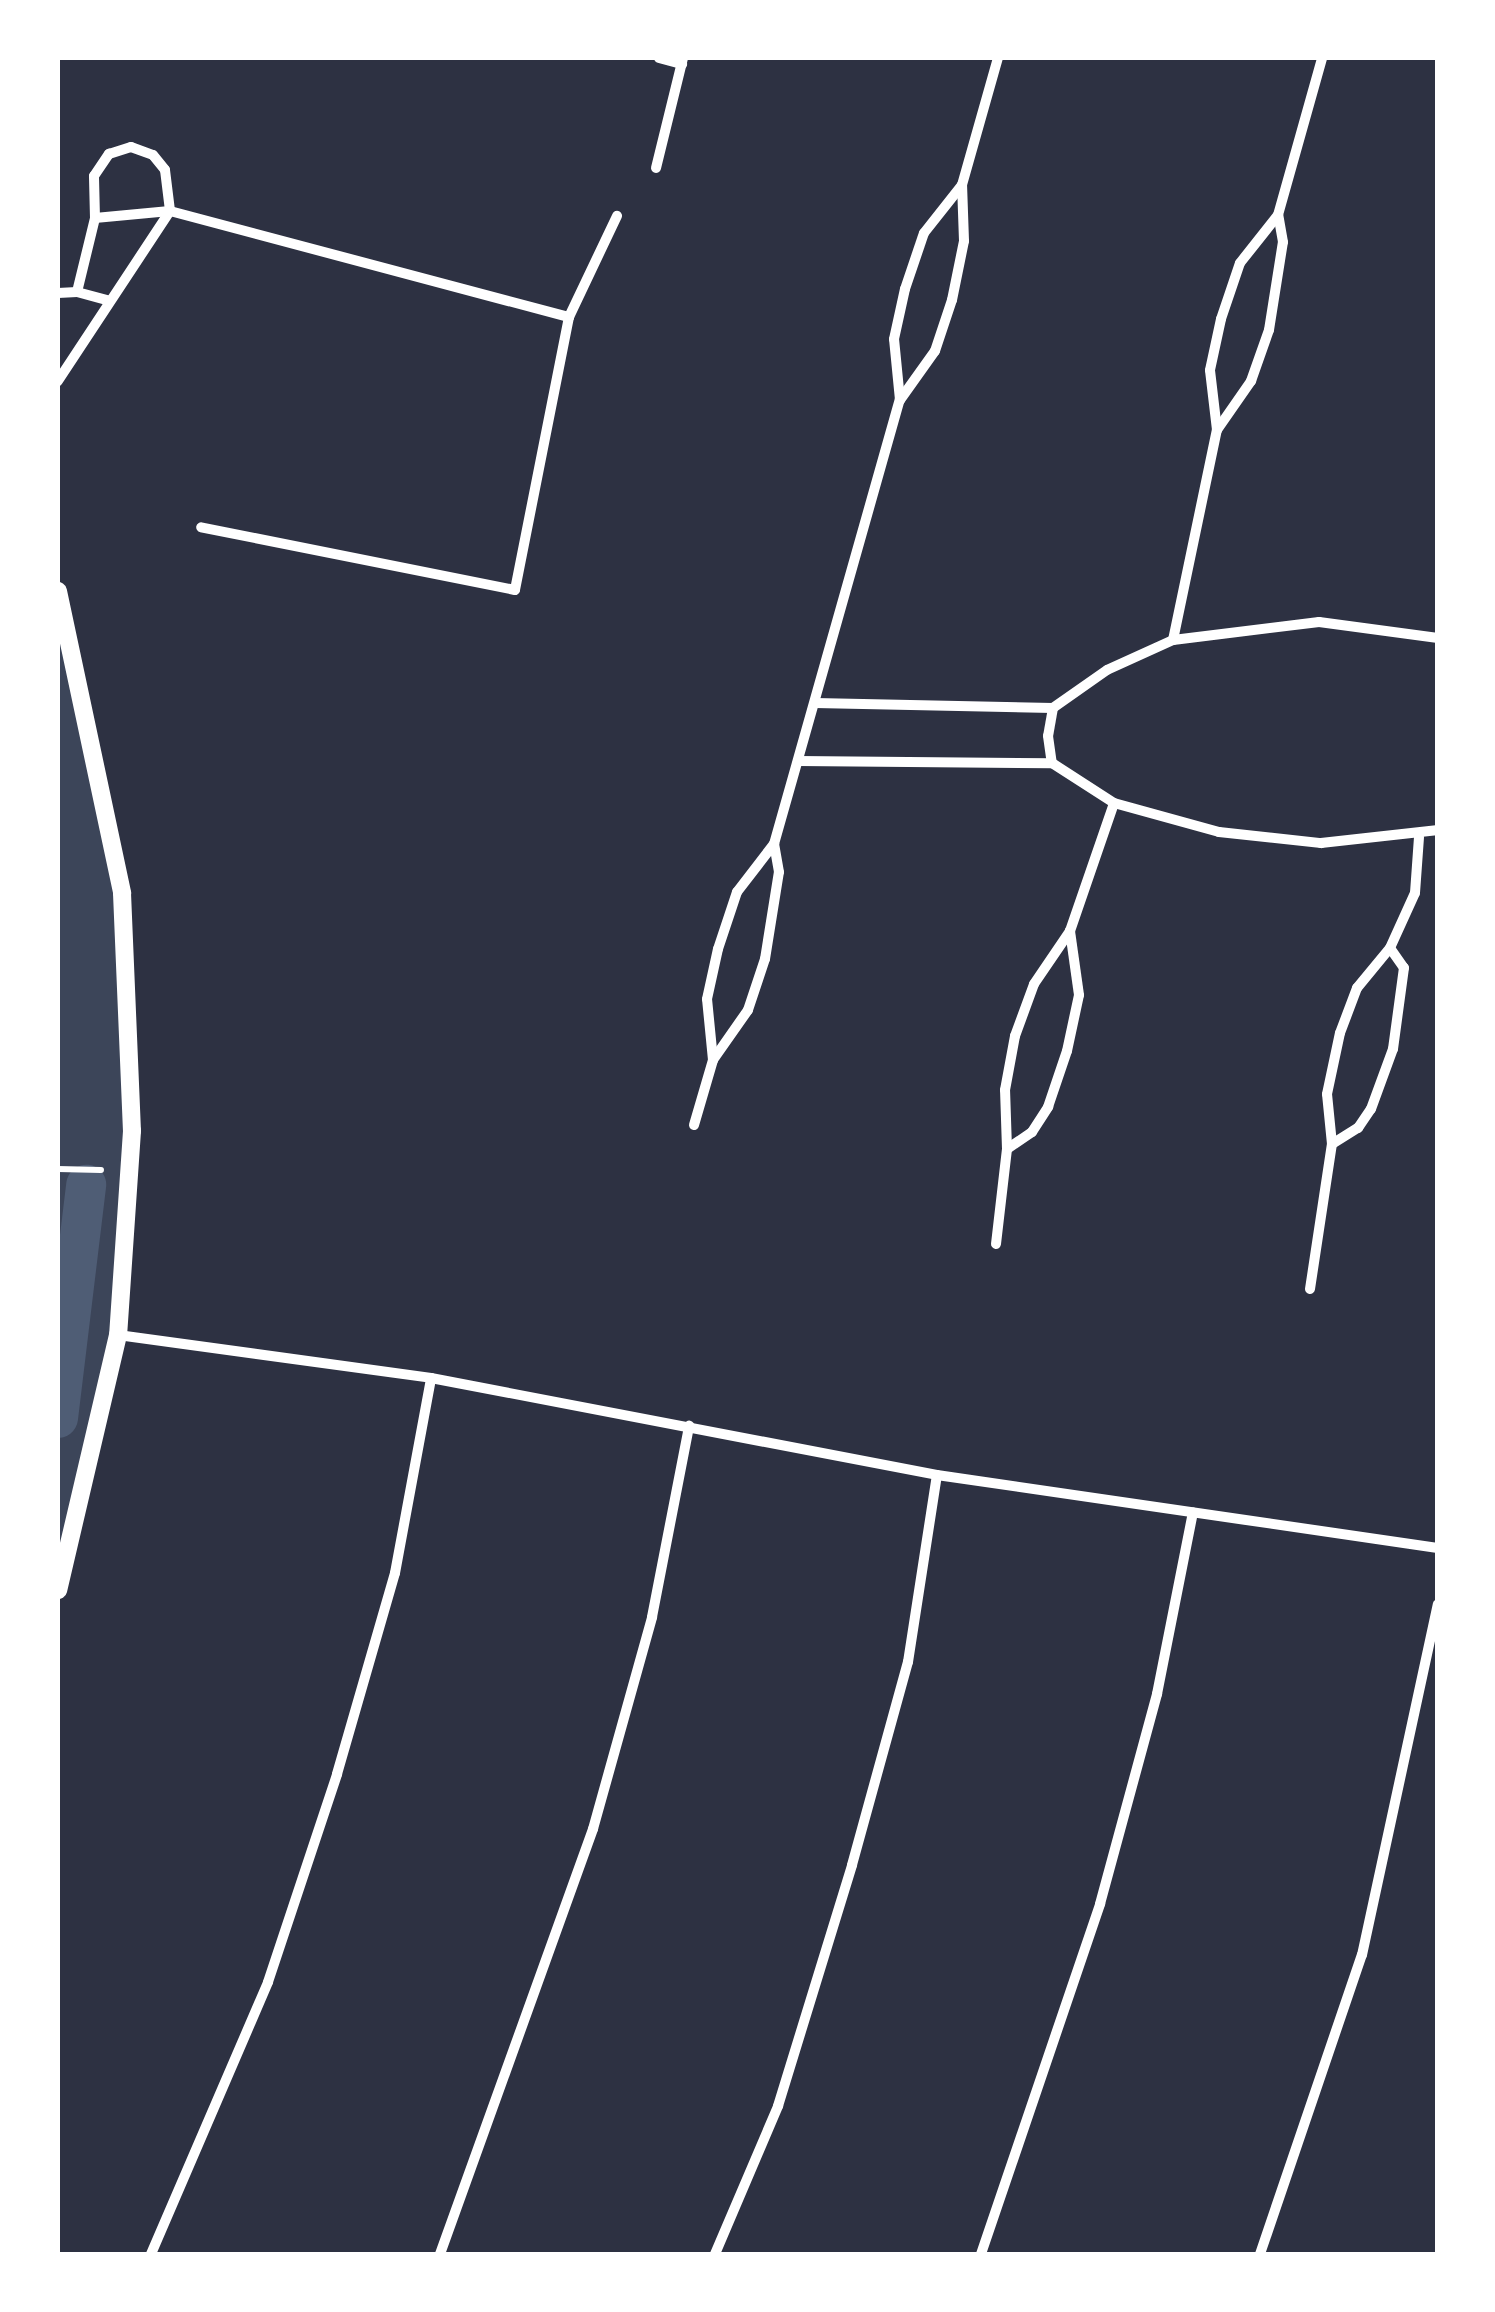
<!DOCTYPE html>
<style>
body{margin:0}
#map{position:relative;width:1495px;height:2312px;overflow:hidden;background:#2d3142;font-family:Helvetica,sans-serif}
div>[style]{position:absolute}
.green>*{inset:0;background:#3c4559}
.canal>*{height:40px;margin:-20px;padding:0 20px;transform-origin:20px;border-radius:20px;background:#4f5d75}
.path>*{height:6px;margin:-3px;padding:0 3px;transform-origin:3px;border-radius:3px;background:#fff}
.minor>*{height:10px;margin:-5px;padding:0 5px;transform-origin:5px;border-radius:5px;background:#fff}
.tertiary>*{height:18px;margin:-9px;padding:0 9px;transform-origin:9px;border-radius:9px;background:#fff}
span{translate:-50% -50%;white-space:nowrap;text-align:center;line-height:1.15;-webkit-text-stroke:10px #fff;paint-order:stroke}
.frame{position:absolute;inset:0;border:60px solid #fff;pointer-events:none}
</style>
<div id="map">
<div class="green">
<i style="clip-path:polygon(58px 591px,122px 893px,132px 1131px,118px 1335px,58px 1589px)"></i>
</div>
<div class="canal">
<i style="left:58px;top:1418px;width:235px;rotate:-83.1deg"></i>
</div>
<div class="path">
<i style="left:58px;top:1169px;width:43px;rotate:1.3deg"></i>
</div>
<div class="minor">
<i style="left:659px;top:58px;width:24px;rotate:15deg"></i>
<i style="left:656px;top:168px;width:113px;rotate:-76.2deg"></i>
<i style="left:95px;top:218px;width:75px;rotate:-5.3deg"></i>
<i style="left:170px;top:211px;width:413px;rotate:14.9deg"></i>
<i style="left:569px;top:317px;width:278px;rotate:101.2deg"></i>
<i style="left:515px;top:590px;width:320px;rotate:-168.7deg"></i>
<i style="left:77px;top:292px;width:34px;rotate:15deg"></i>
<i style="left:58px;top:293px;width:19px;rotate:-3deg"></i>
<i style="left:77px;top:292px;width:76px;rotate:-76.3deg"></i>
<i style="left:95px;top:218px;width:42px;rotate:-91.4deg"></i>
<i style="left:94px;top:176px;width:27px;rotate:-56deg"></i>
<i style="left:109px;top:154px;width:23px;rotate:-18deg"></i>
<i style="left:131px;top:147px;width:23px;rotate:20deg"></i>
<i style="left:153px;top:155px;width:19px;rotate:51deg"></i>
<i style="left:165px;top:170px;width:41px;rotate:83deg"></i>
<i style="left:170px;top:211px;width:204px;rotate:123.4deg"></i>
<i style="left:569px;top:317px;width:112px;rotate:-64.6deg"></i>
<i style="left:900px;top:400px;width:61px;rotate:-95.6deg"></i>
<i style="left:894px;top:339px;width:51px;rotate:-77.6deg"></i>
<i style="left:905px;top:289px;width:59px;rotate:-71.3deg"></i>
<i style="left:924px;top:233px;width:61px;rotate:-51.6deg"></i>
<i style="left:1217px;top:430px;width:60px;rotate:-96.7deg"></i>
<i style="left:1210px;top:370px;width:52px;rotate:-77.8deg"></i>
<i style="left:1221px;top:319px;width:59px;rotate:-71.3deg"></i>
<i style="left:1240px;top:263px;width:61px;rotate:-51.6deg"></i>
<i style="left:1438px;top:638px;width:120px;rotate:-172.3deg"></i>
<i style="left:1319px;top:622px;width:147px;rotate:173deg"></i>
<i style="left:1173px;top:640px;width:72px;rotate:155.6deg"></i>
<i style="left:1107px;top:670px;width:66px;rotate:144.9deg"></i>
<i style="left:1053px;top:708px;width:28px;rotate:100deg"></i>
<i style="left:1048px;top:736px;width:27px;rotate:82deg"></i>
<i style="left:1052px;top:763px;width:74px;rotate:32.8deg"></i>
<i style="left:1114px;top:803px;width:109px;rotate:15.4deg"></i>
<i style="left:1219px;top:832px;width:103px;rotate:6.2deg"></i>
<i style="left:1321px;top:843px;width:118px;rotate:-6.3deg"></i>
<i style="left:1173px;top:640px;width:215px;rotate:-78.2deg"></i>
<i style="left:1217px;top:430px;width:60px;rotate:-55.2deg"></i>
<i style="left:1251px;top:381px;width:54px;rotate:-70.6deg"></i>
<i style="left:1269px;top:330px;width:89px;rotate:-81deg"></i>
<i style="left:1283px;top:242px;width:27px;rotate:-100deg"></i>
<i style="left:1278px;top:215px;width:163px;rotate:-74.3deg"></i>
<i style="left:815px;top:703px;width:238px;rotate:1.2deg"></i>
<i style="left:798px;top:761px;width:254px;rotate:0.5deg"></i>
<i style="left:713px;top:1060px;width:61px;rotate:-95.6deg"></i>
<i style="left:707px;top:999px;width:51px;rotate:-77.6deg"></i>
<i style="left:718px;top:949px;width:60px;rotate:-71.6deg"></i>
<i style="left:737px;top:892px;width:61px;rotate:-52.4deg"></i>
<i style="left:694px;top:1125px;width:68px;rotate:-73.7deg"></i>
<i style="left:713px;top:1060px;width:61px;rotate:-55deg"></i>
<i style="left:748px;top:1010px;width:54px;rotate:-71.6deg"></i>
<i style="left:765px;top:959px;width:88px;rotate:-80.9deg"></i>
<i style="left:779px;top:872px;width:28px;rotate:-100deg"></i>
<i style="left:774px;top:844px;width:462px;rotate:-74.2deg"></i>
<i style="left:900px;top:400px;width:60px;rotate:-54.5deg"></i>
<i style="left:935px;top:351px;width:54px;rotate:-71.6deg"></i>
<i style="left:952px;top:300px;width:60px;rotate:-78.5deg"></i>
<i style="left:964px;top:241px;width:56px;rotate:-92deg"></i>
<i style="left:962px;top:185px;width:132px;rotate:-74.2deg"></i>
<i style="left:1332px;top:1144px;width:31px;rotate:-32deg"></i>
<i style="left:1358px;top:1128px;width:23px;rotate:-56deg"></i>
<i style="left:1371px;top:1109px;width:64px;rotate:-69.9deg"></i>
<i style="left:1393px;top:1049px;width:82px;rotate:-82.3deg"></i>
<i style="left:1404px;top:968px;width:24px;rotate:-125deg"></i>
<i style="left:1007px;top:1149px;width:30px;rotate:-34deg"></i>
<i style="left:1032px;top:1132px;width:30px;rotate:-57deg"></i>
<i style="left:1048px;top:1107px;width:59px;rotate:-71.3deg"></i>
<i style="left:1067px;top:1051px;width:57px;rotate:-77.9deg"></i>
<i style="left:1079px;top:995px;width:65px;rotate:-98deg"></i>
<i style="left:996px;top:1244px;width:96px;rotate:-83.4deg"></i>
<i style="left:1007px;top:1149px;width:59px;rotate:-91.9deg"></i>
<i style="left:1005px;top:1090px;width:55px;rotate:-79.5deg"></i>
<i style="left:1015px;top:1036px;width:55px;rotate:-69.9deg"></i>
<i style="left:1034px;top:984px;width:64px;rotate:-55.8deg"></i>
<i style="left:1070px;top:931px;width:135px;rotate:-71deg"></i>
<i style="left:1310px;top:1289px;width:147px;rotate:-81.4deg"></i>
<i style="left:1332px;top:1144px;width:50px;rotate:-95.7deg"></i>
<i style="left:1327px;top:1094px;width:62px;rotate:-78deg"></i>
<i style="left:1340px;top:1033px;width:48px;rotate:-69.3deg"></i>
<i style="left:1357px;top:988px;width:52px;rotate:-50.5deg"></i>
<i style="left:1390px;top:948px;width:60px;rotate:-65.6deg"></i>
<i style="left:1415px;top:893px;width:56px;rotate:-85.9deg"></i>
<i style="left:118px;top:1335px;width:316px;rotate:7.8deg"></i>
<i style="left:431px;top:1378px;width:515px;rotate:10.85deg"></i>
<i style="left:937px;top:1475px;width:506px;rotate:8.29deg"></i>
<i style="left:151px;top:2254px;width:296px;rotate:-66.7deg"></i>
<i style="left:268px;top:1982px;width:219px;rotate:-71.6deg"></i>
<i style="left:337px;top:1774px;width:209px;rotate:-73.9deg"></i>
<i style="left:395px;top:1573px;width:198px;rotate:-79.5deg"></i>
<i style="left:440px;top:2254px;width:452px;rotate:-70.2deg"></i>
<i style="left:593px;top:1829px;width:220px;rotate:-74.4deg"></i>
<i style="left:652px;top:1617px;width:195px;rotate:-79deg"></i>
<i style="left:715px;top:2254px;width:161px;rotate:-66.9deg"></i>
<i style="left:778px;top:2106px;width:252px;rotate:-72.9deg"></i>
<i style="left:852px;top:1865px;width:211px;rotate:-74.6deg"></i>
<i style="left:908px;top:1662px;width:189px;rotate:-81.2deg"></i>
<i style="left:981px;top:2254px;width:370px;rotate:-71.2deg"></i>
<i style="left:1100px;top:1904px;width:218px;rotate:-74.8deg"></i>
<i style="left:1157px;top:1694px;width:185px;rotate:-78.8deg"></i>
<i style="left:1260px;top:2254px;width:316px;rotate:-71.2deg"></i>
<i style="left:1362px;top:1955px;width:359px;rotate:-77.8deg"></i>
</div>
<div class="tertiary">
<i style="left:58px;top:591px;width:309px;rotate:78deg"></i>
<i style="left:122px;top:893px;width:238px;rotate:87.6deg"></i>
<i style="left:132px;top:1131px;width:204px;rotate:93.9deg"></i>
<i style="left:118px;top:1335px;width:262px;rotate:103.2deg"></i>
</div>
<div class="frame"></div>
</div>
